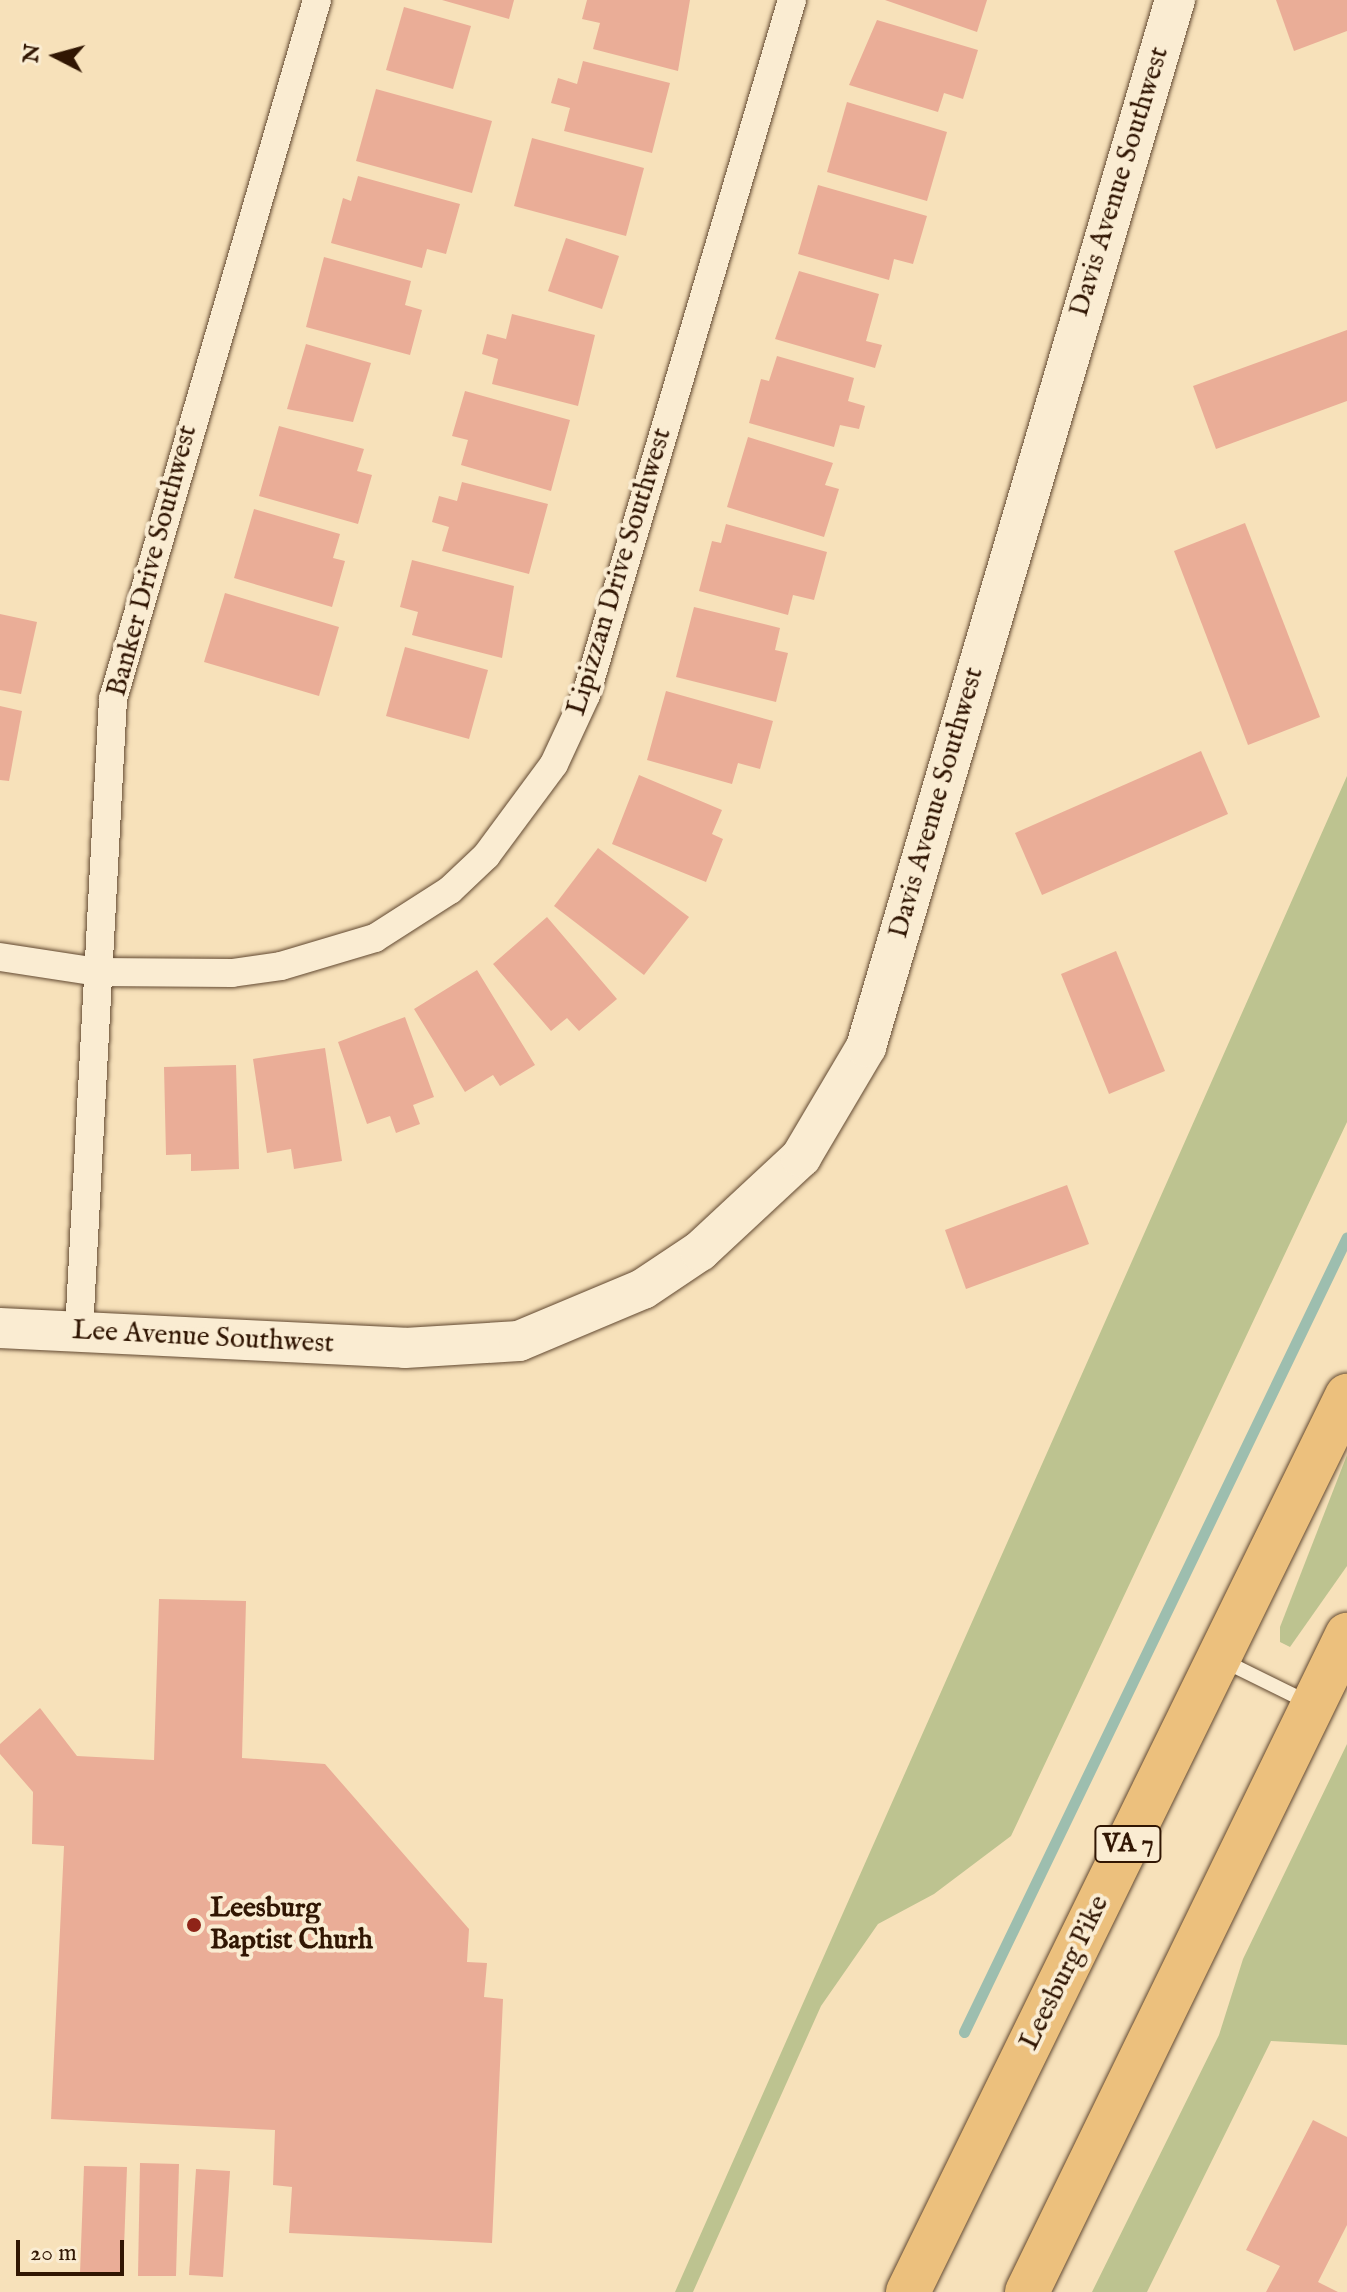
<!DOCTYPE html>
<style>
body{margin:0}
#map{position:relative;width:1347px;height:2292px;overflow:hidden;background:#f7e1ba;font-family:"IM FELL English",serif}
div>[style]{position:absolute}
.green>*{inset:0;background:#bdc390}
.stream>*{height:11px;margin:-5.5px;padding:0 5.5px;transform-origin:5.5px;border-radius:5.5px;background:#9dbeaf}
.building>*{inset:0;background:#eaad97}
.roads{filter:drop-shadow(0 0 2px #624931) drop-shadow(0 0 2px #624931)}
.lane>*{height:14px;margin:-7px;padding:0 7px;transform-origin:7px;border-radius:7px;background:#faecd2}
.street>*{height:28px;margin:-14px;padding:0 14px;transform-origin:14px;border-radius:14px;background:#faecd2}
.secondary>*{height:40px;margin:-20px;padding:0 20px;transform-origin:20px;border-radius:20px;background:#faecd2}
.highway>*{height:44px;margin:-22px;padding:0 22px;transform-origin:22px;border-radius:22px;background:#ecc07d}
.dots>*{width:22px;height:22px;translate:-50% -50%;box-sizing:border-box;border:4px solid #faecd2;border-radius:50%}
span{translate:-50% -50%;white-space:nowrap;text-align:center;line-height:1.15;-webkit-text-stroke:8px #faecd2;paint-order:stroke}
.shield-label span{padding:2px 6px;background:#faecd2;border:2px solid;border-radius:6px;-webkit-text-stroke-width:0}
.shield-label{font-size:26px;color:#311603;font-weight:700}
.street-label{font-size:28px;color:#311603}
.poi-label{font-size:28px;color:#311603;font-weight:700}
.left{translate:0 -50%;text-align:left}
.north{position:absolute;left:16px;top:16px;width:80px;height:80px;-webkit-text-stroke:6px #faecd2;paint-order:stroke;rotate:276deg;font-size:22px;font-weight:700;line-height:32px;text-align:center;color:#311603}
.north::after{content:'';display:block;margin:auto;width:28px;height:36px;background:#311603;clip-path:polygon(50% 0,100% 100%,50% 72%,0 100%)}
.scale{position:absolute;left:16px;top:2240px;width:108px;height:36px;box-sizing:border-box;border:4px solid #311603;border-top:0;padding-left:10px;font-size:24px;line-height:28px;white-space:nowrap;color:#311603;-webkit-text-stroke:6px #faecd2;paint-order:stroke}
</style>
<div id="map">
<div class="green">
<i style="clip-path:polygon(1347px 776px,1347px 1122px,1011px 1836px,934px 1894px,878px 1924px,821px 2006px,693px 2292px,675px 2292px)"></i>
<i style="clip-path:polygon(1347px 1455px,1347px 1566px,1290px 1647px,1280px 1642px,1280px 1627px)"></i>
<i style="clip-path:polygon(1347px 1744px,1347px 2045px,1271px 2041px,1147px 2292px,1092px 2292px,1219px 2035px,1243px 1959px)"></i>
</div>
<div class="stream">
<i style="left:964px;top:2032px;width:882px;rotate:-64.28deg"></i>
</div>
<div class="building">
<i style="clip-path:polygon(442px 0,514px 0,509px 19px)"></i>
<i style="clip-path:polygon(587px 0,690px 0,678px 71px,593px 49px,600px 23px,582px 19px)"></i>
<i style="clip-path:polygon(885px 0,987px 0,977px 32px)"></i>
<i style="clip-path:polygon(1276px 0,1347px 0,1347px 31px,1294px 51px)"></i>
<i style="clip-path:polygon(404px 7px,471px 26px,453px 89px,386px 70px)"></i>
<i style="clip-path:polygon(877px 20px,978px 50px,963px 99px,944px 93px,938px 112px,849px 85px)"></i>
<i style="clip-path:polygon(583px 61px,670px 83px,652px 153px,564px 131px,570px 108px,551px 103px,558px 78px,577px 84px)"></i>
<i style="clip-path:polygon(376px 89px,492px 121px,472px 193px,356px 161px)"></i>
<i style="clip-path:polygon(847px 102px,947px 132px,927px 201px,827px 172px)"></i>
<i style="clip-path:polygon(532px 138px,644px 168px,626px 236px,514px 206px)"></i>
<i style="clip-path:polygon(358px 176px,460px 204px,446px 254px,427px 249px,422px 268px,331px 243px,343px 198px,351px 201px)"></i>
<i style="clip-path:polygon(818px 185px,927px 216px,913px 264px,894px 259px,889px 280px,798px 254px)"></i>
<i style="clip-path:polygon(566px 238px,619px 256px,602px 309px,548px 291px)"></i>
<i style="clip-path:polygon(324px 257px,411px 281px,405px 305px,422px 310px,410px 355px,306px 327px)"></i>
<i style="clip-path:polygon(799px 271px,879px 294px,866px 341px,882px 345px,875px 368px,775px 339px)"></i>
<i style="clip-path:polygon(512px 314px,595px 335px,578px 406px,492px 384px,498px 359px,482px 354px,487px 334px,506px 339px)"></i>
<i style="clip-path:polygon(1347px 330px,1347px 401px,1216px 449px,1193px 386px)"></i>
<i style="clip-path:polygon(306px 344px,371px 363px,353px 422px,287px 409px)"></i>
<i style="clip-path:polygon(777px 356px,854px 378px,848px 401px,865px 406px,859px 429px,840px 425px,834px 447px,749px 423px,761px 379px,769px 381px)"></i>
<i style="clip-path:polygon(465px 391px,570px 420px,551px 491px,461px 465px,468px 440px,452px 436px)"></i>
<i style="clip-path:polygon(279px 426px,364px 449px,357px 471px,372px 475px,358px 524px,259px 496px)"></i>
<i style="clip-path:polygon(748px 437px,833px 463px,825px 485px,839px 489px,824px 537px,727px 507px)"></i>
<i style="clip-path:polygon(462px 482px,548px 504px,529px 574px,442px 551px,449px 527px,432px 522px,439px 496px,457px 501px)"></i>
<i style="clip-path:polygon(254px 509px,340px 534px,333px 558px,345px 561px,332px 607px,234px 578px)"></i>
<i style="clip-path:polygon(1245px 523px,1320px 717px,1248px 745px,1174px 551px)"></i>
<i style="clip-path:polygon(726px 524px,827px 552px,814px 600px,793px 595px,788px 615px,699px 591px,712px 541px,721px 543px)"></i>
<i style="clip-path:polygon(412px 560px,514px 586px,502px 658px,412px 635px,418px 612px,400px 607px)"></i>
<i style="clip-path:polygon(225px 593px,339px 627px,319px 696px,204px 662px)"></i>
<i style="clip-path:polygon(694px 607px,780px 628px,775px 650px,788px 653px,776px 702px,676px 677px)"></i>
<i style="clip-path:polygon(0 614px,37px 622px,21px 694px,0 690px)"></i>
<i style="clip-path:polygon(405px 647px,488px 670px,469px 739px,386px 716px)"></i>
<i style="clip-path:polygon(666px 691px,773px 721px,760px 769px,738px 763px,732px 784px,647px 760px)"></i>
<i style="clip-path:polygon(0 706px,22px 711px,9px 781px,0 780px)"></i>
<i style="clip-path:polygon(1201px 751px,1228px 814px,1042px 895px,1015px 833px)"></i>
<i style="clip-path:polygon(639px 775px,722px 810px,712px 834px,723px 839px,706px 882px,612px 844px)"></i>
<i style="clip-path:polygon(598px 848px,689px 917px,644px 975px,554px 906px)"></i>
<i style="clip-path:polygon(547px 917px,617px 999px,579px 1031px,567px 1018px,551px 1031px,493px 964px)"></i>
<i style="clip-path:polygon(1116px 951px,1165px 1071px,1109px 1094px,1061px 974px)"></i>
<i style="clip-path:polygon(477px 970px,535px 1065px,500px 1086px,493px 1075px,465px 1092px,414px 1009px)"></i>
<i style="clip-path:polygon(405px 1017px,434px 1097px,413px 1105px,420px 1124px,396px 1133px,390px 1116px,367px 1124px,338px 1042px)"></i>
<i style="clip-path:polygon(325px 1048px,342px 1161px,294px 1169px,291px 1149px,267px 1153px,253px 1059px)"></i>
<i style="clip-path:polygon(236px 1065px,239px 1169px,191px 1171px,191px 1154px,166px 1155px,164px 1067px)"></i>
<i style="clip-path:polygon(1067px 1185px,1089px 1244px,966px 1289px,945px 1230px)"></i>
<i style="clip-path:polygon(159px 1599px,246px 1601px,242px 1758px,325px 1764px,469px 1929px,467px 1962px,487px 1963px,484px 1997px,503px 1999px,492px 2243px,289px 2233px,292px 2187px,273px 2185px,275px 2130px,51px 2119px,64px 1846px,32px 1844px,33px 1792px,0 1754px,0 1744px,40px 1708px,77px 1756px,154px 1760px)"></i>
<i style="clip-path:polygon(1313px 2120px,1347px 2137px,1347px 2225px,1318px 2282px,1338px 2292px,1266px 2292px,1280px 2266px,1246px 2250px)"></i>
<i style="clip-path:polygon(140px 2163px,179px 2164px,176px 2276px,138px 2276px)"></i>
<i style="clip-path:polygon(84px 2166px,127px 2167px,123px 2274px,80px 2273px)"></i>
<i style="clip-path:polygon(196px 2169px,230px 2171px,223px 2277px,189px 2275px)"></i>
</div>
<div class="roads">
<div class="lane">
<i style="left:1224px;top:1661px;width:95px;rotate:26.3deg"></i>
</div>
<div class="street">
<i style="left:0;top:957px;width:99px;rotate:8.7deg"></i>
<i style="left:98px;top:972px;width:134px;rotate:0.4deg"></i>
<i style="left:232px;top:973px;width:49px;rotate:-8.1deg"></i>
<i style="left:281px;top:966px;width:98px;rotate:-16.6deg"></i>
<i style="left:375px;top:938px;width:89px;rotate:-32.6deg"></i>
<i style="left:450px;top:890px;width:50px;rotate:-43.4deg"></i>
<i style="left:486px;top:856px;width:114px;rotate:-53.5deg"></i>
<i style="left:554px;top:764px;width:76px;rotate:-65.1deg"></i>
<i style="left:586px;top:695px;width:725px;rotate:-73.49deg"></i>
<i style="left:79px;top:1331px;width:633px;rotate:-86.92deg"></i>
<i style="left:113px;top:699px;width:728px;rotate:-73.73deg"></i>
</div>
<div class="secondary">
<i style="left:0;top:1328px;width:405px;rotate:2.8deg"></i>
<i style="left:405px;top:1348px;width:114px;rotate:-3.5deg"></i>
<i style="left:519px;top:1341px;width:134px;rotate:-22.8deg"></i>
<i style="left:643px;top:1289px;width:69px;rotate:-33.7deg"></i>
<i style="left:700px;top:1251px;width:138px;rotate:-42.9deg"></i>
<i style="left:801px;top:1157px;width:128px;rotate:-59.4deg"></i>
<i style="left:866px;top:1047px;width:1092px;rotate:-73.56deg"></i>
</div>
<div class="highway">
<i style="left:908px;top:2292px;width:998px;rotate:-63.9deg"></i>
<i style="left:1027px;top:2292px;width:731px;rotate:-64.03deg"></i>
</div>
</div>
<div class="dots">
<i style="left:194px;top:1925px;background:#8f2418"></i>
</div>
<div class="shield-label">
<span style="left:1128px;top:1844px">VA 7</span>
</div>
<div class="street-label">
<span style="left:1120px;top:182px;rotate:-73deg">Davis Avenue Southwest</span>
<span style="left:153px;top:561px;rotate:-75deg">Banker Drive Southwest</span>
<span style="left:620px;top:572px;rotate:-73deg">Lipizzan Drive Southwest</span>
<span style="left:937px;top:803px;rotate:-74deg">Davis Avenue Southwest</span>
<span style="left:203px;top:1338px;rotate:3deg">Lee Avenue Southwest</span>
<span style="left:1065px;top:1973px;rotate:-64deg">Leesburg Pike</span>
</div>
<div class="poi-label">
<span class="left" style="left:210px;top:1925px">Leesburg<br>Baptist Churh</span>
</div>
<div class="north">N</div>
<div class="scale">20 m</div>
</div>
